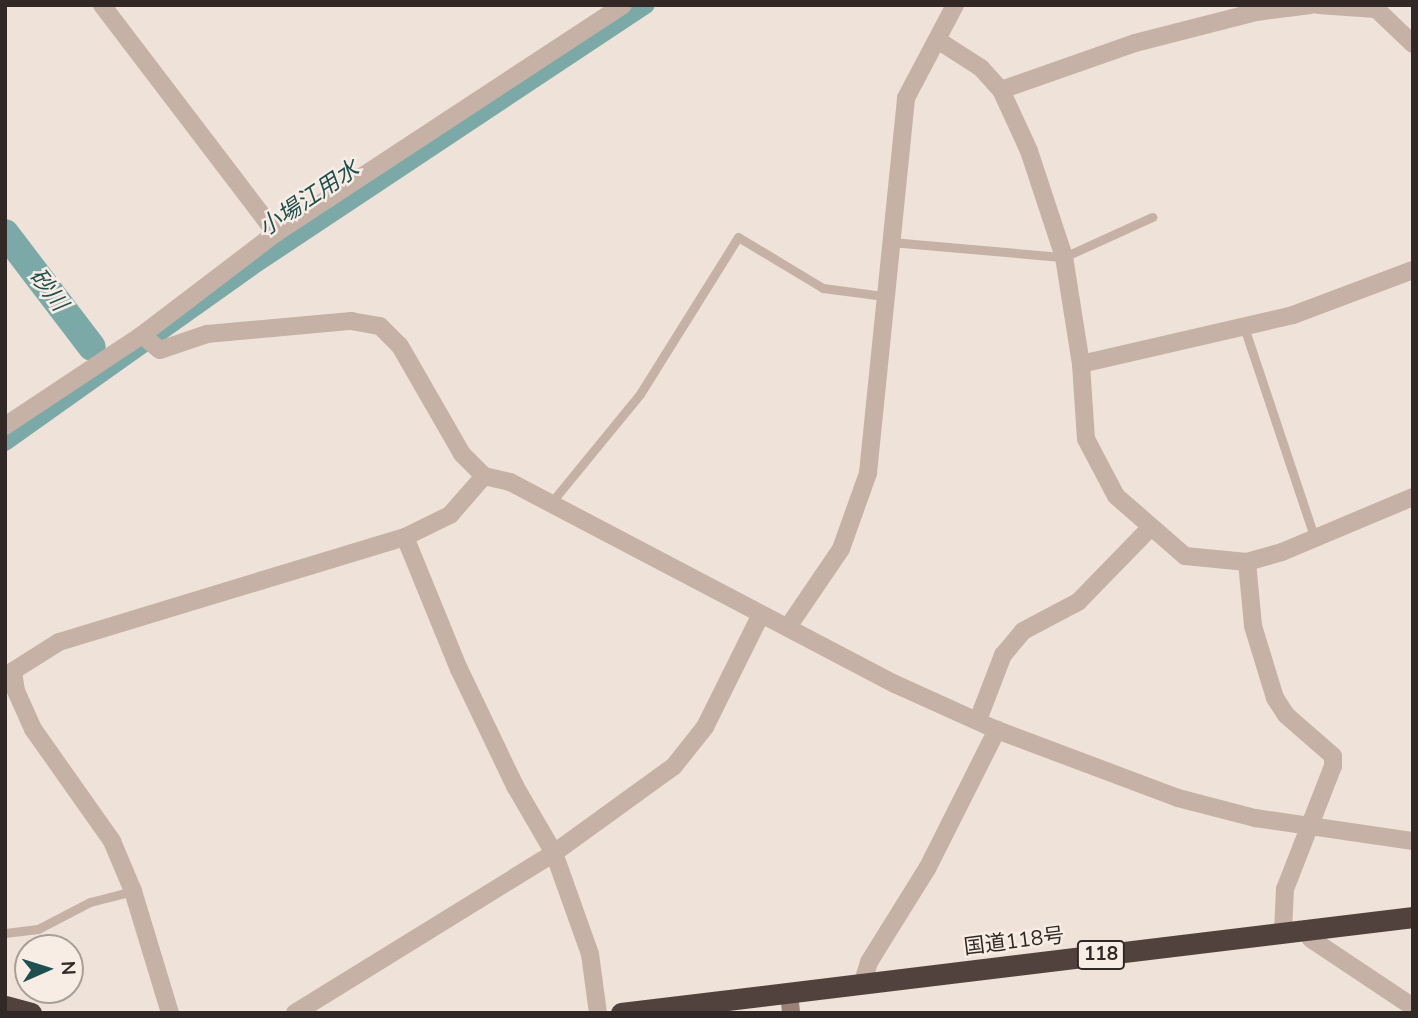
<!DOCTYPE html>
<meta charset="utf-8">
<style>
body{margin:0}
#map{position:relative;width:1418px;height:1018px;overflow:hidden;background:#efe2d9;font-family:"Nunito Sans","Noto Sans JP",sans-serif}
div>[style]{position:absolute}
.canal>*{height:18px;margin:-9px;padding:0 9px;transform-origin:9px;border-radius:9px;background:#7aa9a7}
.river>*{height:28px;margin:-14px;padding:0 14px;transform-origin:14px;border-radius:14px;background:#7aa9a7}
.lane>*{height:9px;margin:-4.5px;padding:0 4.5px;transform-origin:4.5px;border-radius:4.5px;background:#c5b1a6}
.street>*{height:18px;margin:-9px;padding:0 9px;transform-origin:9px;border-radius:9px;background:#c5b1a6}
.secondary>*{height:18px;margin:-9px;padding:0 9px;transform-origin:9px;border-radius:9px;background:#998177}
.highway>*{height:21px;margin:-10.5px;padding:0 10.5px;transform-origin:10.5px;border-radius:10.5px;background:#52423e}
span{translate:-50% -50%;white-space:nowrap;text-align:center;line-height:1.15;-webkit-text-stroke:5px #f7ede4;paint-order:stroke}
.shield-label span{padding:2px 5px;background:#f7ede4;border:2px solid;border-radius:5px;-webkit-text-stroke-width:0}
.shield-label{font-size:19px;color:#322926;font-weight:700}
.street-label{font-size:21px;color:#322926}
.water-label{font-size:23px;color:#1f504f;font-style:italic}
.frame{position:absolute;inset:0;border:7px solid #322926;pointer-events:none}
.north{position:absolute;left:14px;top:934px;width:70px;height:70px;box-sizing:border-box;background:#f7ede4;border:2px solid #a89f98;border-radius:50%;rotate:87deg;font-size:19px;font-weight:700;line-height:28px;text-align:center;color:#322926}
.north::after{content:'';display:block;margin:auto;width:24px;height:32px;background:#1f504f;clip-path:polygon(50% 0,100% 100%,50% 72%,0 100%)}
</style>
<div id="map">
<div class="canal">
<i style="left:5px;top:442px;width:302px;rotate:-35.4deg"></i>
<i style="left:251px;top:267px;width:474px;rotate:-33.6deg"></i>
</div>
<div class="river">
<i style="left:5px;top:233px;width:143px;rotate:52.7deg"></i>
</div>
<div class="lane">
<i style="left:891px;top:242px;width:174px;rotate:5deg"></i>
<i style="left:1064px;top:257px;width:97px;rotate:-24.4deg"></i>
<i style="left:1244px;top:327px;width:224px;rotate:71.5deg"></i>
<i style="left:550px;top:504px;width:142px;rotate:-50.7deg"></i>
<i style="left:640px;top:394px;width:185px;rotate:-58deg"></i>
<i style="left:738px;top:237px;width:99px;rotate:31deg"></i>
<i style="left:823px;top:288px;width:62px;rotate:7.5deg"></i>
<i style="left:5px;top:933px;width:33px;rotate:-7deg"></i>
<i style="left:38px;top:929px;width:59px;rotate:-27.4deg"></i>
<i style="left:90px;top:902px;width:44px;rotate:-14.3deg"></i>
</div>
<div class="street">
<i style="left:102px;top:5px;width:287px;rotate:52.7deg"></i>
<i style="left:1318px;top:5px;width:58px;rotate:3.9deg"></i>
<i style="left:1372px;top:5px;width:57px;rotate:43.6deg"></i>
<i style="left:939px;top:41px;width:50px;rotate:32.7deg"></i>
<i style="left:981px;top:68px;width:30px;rotate:48deg"></i>
<i style="left:1001px;top:90px;width:67px;rotate:65.3deg"></i>
<i style="left:1029px;top:151px;width:112px;rotate:71.7deg"></i>
<i style="left:1064px;top:257px;width:108px;rotate:81deg"></i>
<i style="left:1081px;top:364px;width:75px;rotate:86.2deg"></i>
<i style="left:1086px;top:439px;width:64px;rotate:62.2deg"></i>
<i style="left:1116px;top:496px;width:91px;rotate:41deg"></i>
<i style="left:1185px;top:556px;width:62px;rotate:5.5deg"></i>
<i style="left:1247px;top:562px;width:36px;rotate:-16deg"></i>
<i style="left:1282px;top:552px;width:142px;rotate:-22.8deg"></i>
<i style="left:1001px;top:90px;width:142px;rotate:-19.3deg"></i>
<i style="left:1135px;top:43px;width:125px;rotate:-14.4deg"></i>
<i style="left:1256px;top:12px;width:55px;rotate:-7.3deg"></i>
<i style="left:142px;top:335px;width:23px;rotate:40deg"></i>
<i style="left:160px;top:350px;width:50px;rotate:-18.8deg"></i>
<i style="left:207px;top:334px;width:145px;rotate:-5.2deg"></i>
<i style="left:351px;top:321px;width:29px;rotate:10deg"></i>
<i style="left:380px;top:326px;width:28px;rotate:45deg"></i>
<i style="left:400px;top:346px;width:125px;rotate:60.1deg"></i>
<i style="left:462px;top:454px;width:31px;rotate:45deg"></i>
<i style="left:484px;top:476px;width:27px;rotate:13deg"></i>
<i style="left:510px;top:482px;width:435px;rotate:27.7deg"></i>
<i style="left:895px;top:684px;width:112px;rotate:24.3deg"></i>
<i style="left:997px;top:730px;width:193px;rotate:20.6deg"></i>
<i style="left:1178px;top:798px;width:80px;rotate:14.6deg"></i>
<i style="left:1255px;top:818px;width:160px;rotate:8.3deg"></i>
<i style="left:1081px;top:364px;width:218px;rotate:-13deg"></i>
<i style="left:1293px;top:315px;width:128px;rotate:-20.6deg"></i>
<i style="left:5px;top:426px;width:164px;rotate:-33.6deg"></i>
<i style="left:142px;top:335px;width:168px;rotate:-37.3deg"></i>
<i style="left:276px;top:233px;width:415px;rotate:-33.3deg"></i>
<i style="left:405px;top:537px;width:143px;rotate:67.8deg"></i>
<i style="left:459px;top:669px;width:130px;rotate:64.4deg"></i>
<i style="left:515px;top:786px;width:78px;rotate:59.8deg"></i>
<i style="left:554px;top:853px;width:107px;rotate:70.4deg"></i>
<i style="left:590px;top:954px;width:60px;rotate:82.3deg"></i>
<i style="left:1247px;top:562px;width:64px;rotate:84.6deg"></i>
<i style="left:1253px;top:626px;width:75px;rotate:73deg"></i>
<i style="left:1275px;top:698px;width:20px;rotate:57deg"></i>
<i style="left:1286px;top:715px;width:62px;rotate:41.1deg"></i>
<i style="left:1333px;top:756px;width:10px;rotate:90deg"></i>
<i style="left:1333px;top:766px;width:132px;rotate:111.3deg"></i>
<i style="left:1285px;top:889px;width:43px;rotate:92.7deg"></i>
<i style="left:788px;top:627px;width:94px;rotate:-55.8deg"></i>
<i style="left:841px;top:549px;width:81px;rotate:-70.4deg"></i>
<i style="left:868px;top:473px;width:377px;rotate:-84.2deg"></i>
<i style="left:906px;top:98px;width:105px;rotate:-62.2deg"></i>
<i style="left:978px;top:720px;width:70px;rotate:-69deg"></i>
<i style="left:1003px;top:655px;width:31px;rotate:-50deg"></i>
<i style="left:1023px;top:631px;width:62px;rotate:-27.8deg"></i>
<i style="left:1078px;top:602px;width:103px;rotate:-45.8deg"></i>
<i style="left:1308px;top:930px;width:9px;rotate:72deg"></i>
<i style="left:1311px;top:939px;width:123px;rotate:33.7deg"></i>
<i style="left:862px;top:985px;width:24px;rotate:-73deg"></i>
<i style="left:869px;top:962px;width:110px;rotate:-58.1deg"></i>
<i style="left:927px;top:869px;width:156px;rotate:-63.3deg"></i>
<i style="left:170px;top:1013px;width:127px;rotate:-106.9deg"></i>
<i style="left:133px;top:891px;width:54px;rotate:-112.8deg"></i>
<i style="left:112px;top:841px;width:137px;rotate:-125.2deg"></i>
<i style="left:33px;top:729px;width:42px;rotate:-114.1deg"></i>
<i style="left:16px;top:691px;width:20px;rotate:-99deg"></i>
<i style="left:13px;top:671px;width:54px;rotate:-32.2deg"></i>
<i style="left:59px;top:642px;width:362px;rotate:-16.9deg"></i>
<i style="left:405px;top:537px;width:50px;rotate:-26.1deg"></i>
<i style="left:450px;top:515px;width:52px;rotate:-48.9deg"></i>
<i style="left:295px;top:1013px;width:304px;rotate:-31.7deg"></i>
<i style="left:554px;top:853px;width:148px;rotate:-35.9deg"></i>
<i style="left:674px;top:766px;width:50px;rotate:-51.5deg"></i>
<i style="left:705px;top:727px;width:124px;rotate:-63.6deg"></i>
</div>
<div class="secondary">
<i style="left:789px;top:993px;width:20px;rotate:84deg"></i>
</div>
<div class="highway">
<i style="left:5px;top:1006px;width:27px;rotate:15deg"></i>
<i style="left:621px;top:1013px;width:798px;rotate:-6.91deg"></i>
</div>
<div class="shield-label">
<span style="left:1101px;top:955px">118</span>
</div>
<div class="street-label">
<span style="left:1014px;top:941px;rotate:-7deg">国道118号</span>
</div>
<div class="water-label">
<span style="left:309px;top:199px;rotate:-34deg">小場江用水</span>
<span style="left:48px;top:290px;rotate:53deg">砂川</span>
</div>
<div class="frame"></div>
<div class="north">N</div>
</div>
